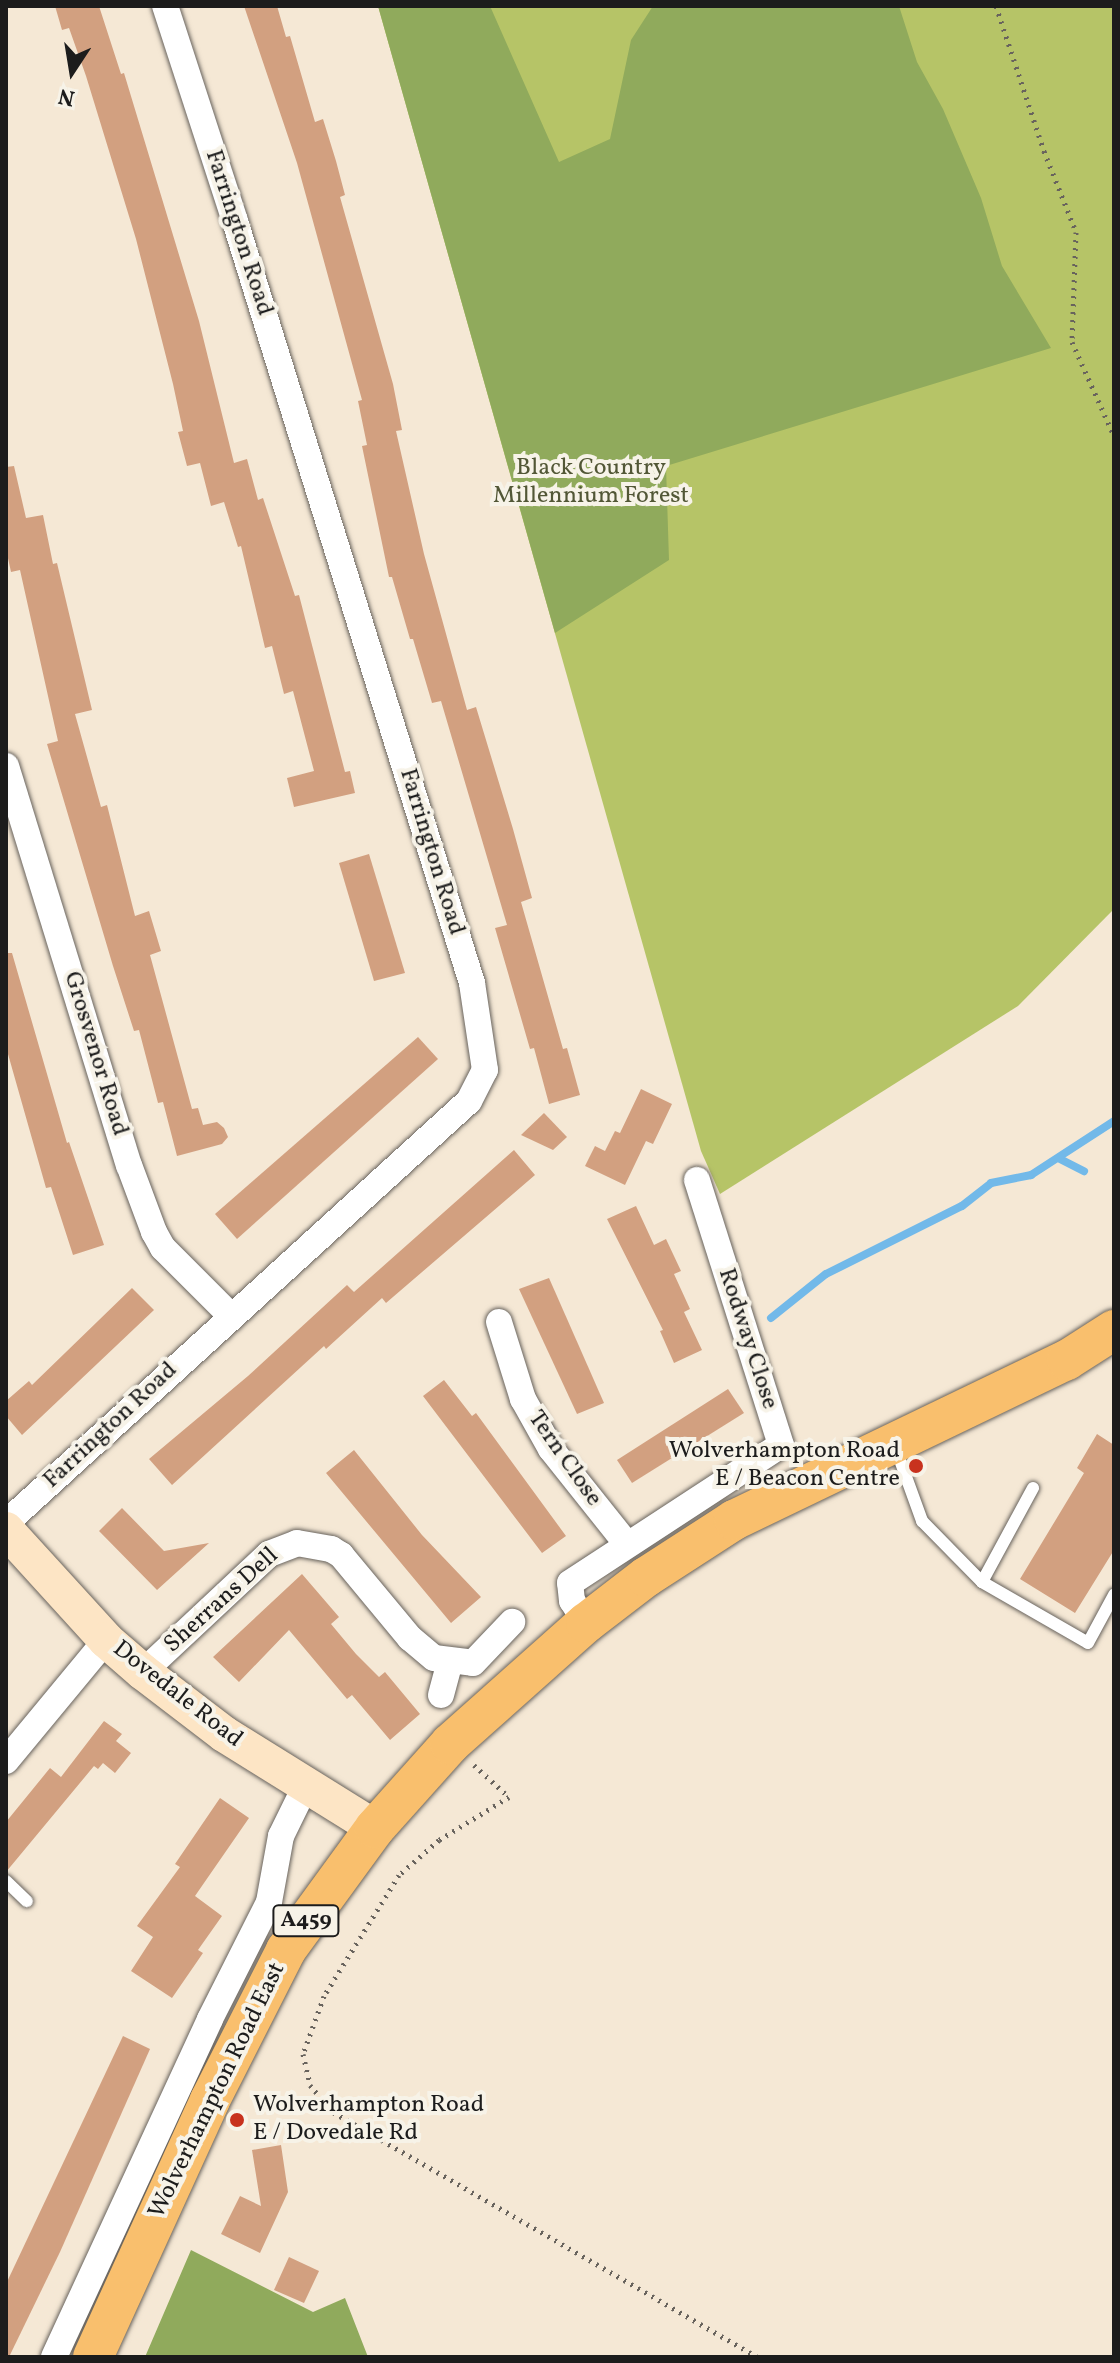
<!DOCTYPE html>
<style>
body{margin:0}
#map{position:relative;width:1120px;height:2363px;overflow:hidden;background:#f5e8d5;font-family:Vollkorn,serif}
div>[style]{position:absolute}
.green>*{inset:0;background:#b6c467}
.forest>*{inset:0;background:#90aa5c}
.stream>*{height:8px;margin:-4px;padding:0 4px;transform-origin:4px;border-radius:4px;background:#72b9e9}
.building>*{inset:0;background:#d2a080}
.path>*{height:5px;margin-top:-2.5px;transform-origin:0;background:repeating-linear-gradient(90deg,#68635d 0 2px,transparent 0 8px)}
.roads{filter:drop-shadow(0 0 2px #68635d) drop-shadow(0 0 2px #68635d)}
.lane>*{height:12px;margin:-6px;padding:0 6px;transform-origin:6px;border-radius:6px;background:#fff}
.street>*{height:26px;margin:-13px;padding:0 13px;transform-origin:13px;border-radius:13px;background:#fff}
.secondary>*{height:36px;margin:-18px;padding:0 18px;transform-origin:18px;border-radius:18px;background:#fde5c5}
.primary>*{height:40px;margin:-20px;padding:0 20px;transform-origin:20px;border-radius:20px;background:#f9bf6d}
.dots>*{width:22px;height:22px;translate:-50% -50%;box-sizing:border-box;border:4px solid #f7f3e8;border-radius:50%}
span{translate:-50% -50%;white-space:nowrap;text-align:center;line-height:1.15;-webkit-text-stroke:8px #f7f3e8;paint-order:stroke}
.shield-label span{padding:2px 6px;background:#f7f3e8;border:2px solid;border-radius:6px;-webkit-text-stroke-width:0}
.shield-label{font-size:22px;color:#1c1c1c;font-weight:700}
.street-label{font-size:24px;color:#1c1c1c}
.park-label{font-size:24px;color:#525736}
.poi-label{font-size:24px;color:#1c1c1c}
.right{translate:-100% -50%;text-align:right}
.left{translate:0 -50%;text-align:left}
.frame{position:absolute;inset:0;border:8px solid #1c1c1c;pointer-events:none}
.north{position:absolute;left:32px;top:32px;width:80px;height:80px;-webkit-text-stroke:6px #f7f3e8;paint-order:stroke;rotate:192deg;font-size:22px;font-weight:700;line-height:32px;text-align:center;color:#1c1c1c}
.north::after{content:'';display:block;margin:auto;width:28px;height:36px;background:#1c1c1c;clip-path:polygon(50% 0,100% 100%,50% 72%,0 100%)}
</style>
<div id="map">
<div class="green">
<i style="clip-path:polygon(378px 6px,1114px 6px,1114px 909px,1018px 1006px,720px 1194px,701px 1151px)"></i>
</div>
<div class="forest">
<i style="clip-path:polygon(378px 6px,490px 6px,559px 162px,610px 139px,631px 40px,653px 6px,899px 6px,917px 62px,943px 109px,981px 198px,1002px 266px,1051px 348px,666px 466px,669px 560px,555px 633px)"></i>
<i style="clip-path:polygon(191px 2250px,313px 2312px,345px 2298px,368px 2357px,145px 2357px)"></i>
</div>
<div class="stream">
<i style="left:1060px;top:1159px;width:27px;rotate:27deg"></i>
<i style="left:771px;top:1318px;width:70px;rotate:-38.7deg"></i>
<i style="left:826px;top:1274px;width:152px;rotate:-26.6deg"></i>
<i style="left:962px;top:1206px;width:37px;rotate:-38deg"></i>
<i style="left:991px;top:1183px;width:41px;rotate:-11.3deg"></i>
<i style="left:1031px;top:1175px;width:99px;rotate:-33deg"></i>
</div>
<div class="building">
<i style="clip-path:polygon(55px 6px,99px 6px,121px 74px,124px 73px,199px 321px,234px 463px,247px 459px,258px 500px,263px 498px,295px 596px,299px 595px,345px 772px,350px 771px,355px 793px,294px 807px,287px 778px,314px 771px,293px 691px,284px 694px,272px 646px,265px 648px,241px 546px,238px 547px,224px 502px,211px 506px,200px 463px,187px 466px,178px 432px,183px 431px,173px 384px,136px 239px,86px 76px,69px 28px,62px 30px)"></i>
<i style="clip-path:polygon(244px 6px,277px 6px,286px 37px,290px 36px,315px 122px,323px 119px,336px 161px,345px 195px,340px 197px,393px 384px,402px 430px,396px 431px,424px 554px,467px 710px,476px 707px,513px 829px,532px 898px,521px 902px,563px 1049px,567px 1048px,580px 1095px,549px 1104px,534px 1048px,530px 1049px,495px 928px,507px 925px,441px 701px,432px 703px,413px 639px,410px 639px,392px 577px,389px 577px,362px 446px,367px 445px,358px 401px,362px 400px,297px 163px)"></i>
<i style="clip-path:polygon(14px 466px,26px 518px,43px 515px,53px 564px,57px 563px,92px 710px,75px 714px,101px 807px,107px 805px,135px 916px,149px 911px,161px 951px,150px 955px,192px 1109px,198px 1108px,203px 1125px,217px 1122px,224px 1128px,228px 1137px,222px 1144px,177px 1156px,163px 1102px,158px 1103px,139px 1030px,134px 1031px,113px 966px,47px 744px,58px 741px,20px 570px,11px 572px,6px 549px,6px 467px)"></i>
<i style="clip-path:polygon(369px 854px,405px 973px,374px 981px,339px 863px)"></i>
<i style="clip-path:polygon(6px 953px,12px 953px,67px 1143px,69px 1142px,104px 1245px,73px 1255px,51px 1187px,46px 1188px,6px 1047px)"></i>
<i style="clip-path:polygon(418px 1037px,438px 1059px,237px 1239px,215px 1214px)"></i>
<i style="clip-path:polygon(641px 1089px,672px 1104px,653px 1144px,646px 1141px,625px 1185px,585px 1166px,595px 1146px,605px 1151px,615px 1131px,620px 1133px)"></i>
<i style="clip-path:polygon(544px 1113px,567px 1137px,553px 1150px,521px 1135px)"></i>
<i style="clip-path:polygon(514px 1150px,535px 1175px,386px 1303px,382px 1298px,326px 1349px,324px 1346px,172px 1485px,149px 1459px,248px 1376px,347px 1285px,354px 1292px)"></i>
<i style="clip-path:polygon(636px 1206px,654px 1245px,666px 1239px,681px 1271px,674px 1274px,690px 1309px,684px 1312px,702px 1350px,674px 1363px,660px 1331px,663px 1330px,607px 1219px)"></i>
<i style="clip-path:polygon(549px 1278px,604px 1403px,577px 1414px,519px 1289px)"></i>
<i style="clip-path:polygon(132px 1288px,154px 1310px,22px 1435px,6px 1416px,6px 1401px,29px 1381px,32px 1385px)"></i>
<i style="clip-path:polygon(444px 1380px,472px 1416px,476px 1413px,566px 1536px,542px 1553px,423px 1396px)"></i>
<i style="clip-path:polygon(728px 1389px,744px 1413px,632px 1483px,617px 1460px)"></i>
<i style="clip-path:polygon(1097px 1434px,1114px 1445px,1114px 1550px,1075px 1613px,1020px 1579px,1084px 1473px,1077px 1468px)"></i>
<i style="clip-path:polygon(354px 1450px,422px 1535px,481px 1597px,451px 1623px,326px 1473px)"></i>
<i style="clip-path:polygon(122px 1508px,164px 1551px,209px 1543px,157px 1590px,99px 1531px)"></i>
<i style="clip-path:polygon(302px 1574px,339px 1617px,331px 1624px,356px 1654px,379px 1677px,385px 1672px,420px 1714px,390px 1740px,352px 1695px,347px 1699px,289px 1630px,239px 1682px,213px 1657px)"></i>
<i style="clip-path:polygon(104px 1721px,122px 1734px,116px 1741px,131px 1753px,115px 1773px,103px 1763px,98px 1769px,94px 1766px,6px 1872px,6px 1822px,50px 1768px,61px 1777px)"></i>
<i style="clip-path:polygon(220px 1798px,249px 1818px,195px 1896px,222px 1916px,198px 1950px,203px 1953px,172px 1998px,131px 1971px,153px 1937px,137px 1926px,180px 1867px,175px 1864px)"></i>
<i style="clip-path:polygon(123px 2036px,150px 2049px,60px 2252px,9px 2357px,6px 2357px,6px 2284px)"></i>
<i style="clip-path:polygon(281px 2145px,288px 2192px,260px 2253px,221px 2234px,240px 2196px,261px 2206px,252px 2150px)"></i>
<i style="clip-path:polygon(289px 2257px,319px 2271px,304px 2303px,274px 2290px)"></i>
</div>
<div class="path">
<i style="left:996px;top:6px;width:153px;rotate:71.7deg"></i>
<i style="left:1044px;top:151px;width:87px;rotate:68.4deg"></i>
<i style="left:1076px;top:232px;width:110px;rotate:92.1deg"></i>
<i style="left:1072px;top:342px;width:103px;rotate:65.9deg"></i>
<i style="left:474px;top:1765px;width:47px;rotate:42.4deg"></i>
<i style="left:509px;top:1797px;width:82px;rotate:148.4deg"></i>
<i style="left:439px;top:1840px;width:53px;rotate:138.8deg"></i>
<i style="left:399px;top:1875px;width:142px;rotate:121.8deg"></i>
<i style="left:324px;top:1996px;width:62px;rotate:109.9deg"></i>
<i style="left:303px;top:2054px;width:32px;rotate:77deg"></i>
<i style="left:310px;top:2085px;width:35px;rotate:50deg"></i>
<i style="left:333px;top:2112px;width:490px;rotate:30deg"></i>
</div>
<div class="roads">
<div class="lane">
<i style="left:896px;top:1449px;width:77px;rotate:70.1deg"></i>
<i style="left:922px;top:1521px;width:86px;rotate:45.5deg"></i>
<i style="left:982px;top:1582px;width:122px;rotate:29.9deg"></i>
<i style="left:1088px;top:1643px;width:55px;rotate:-61.6deg"></i>
<i style="left:982px;top:1582px;width:107px;rotate:-61.5deg"></i>
<i style="left:6px;top:1881px;width:29px;rotate:44deg"></i>
</div>
<div class="street">
<i style="left:6px;top:766px;width:418px;rotate:72.9deg"></i>
<i style="left:129px;top:1165px;width:72px;rotate:69.5deg"></i>
<i style="left:154px;top:1232px;width:18px;rotate:61deg"></i>
<i style="left:163px;top:1248px;width:96px;rotate:45deg"></i>
<i style="left:499px;top:1322px;width:81px;rotate:72.7deg"></i>
<i style="left:523px;top:1399px;width:57px;rotate:60.8deg"></i>
<i style="left:551px;top:1449px;width:120px;rotate:51.4deg"></i>
<i style="left:6px;top:1523px;width:626px;rotate:-42.35deg"></i>
<i style="left:469px;top:1101px;width:35px;rotate:-63deg"></i>
<i style="left:485px;top:1070px;width:88px;rotate:-98.5deg"></i>
<i style="left:472px;top:983px;width:798px;rotate:-107.28deg"></i>
<i style="left:235px;top:221px;width:226px;rotate:-108deg"></i>
<i style="left:586px;top:1623px;width:26px;rotate:-122deg"></i>
<i style="left:572px;top:1601px;width:18px;rotate:-96deg"></i>
<i style="left:570px;top:1583px;width:252px;rotate:-33.2deg"></i>
<i style="left:781px;top:1445px;width:278px;rotate:-107.6deg"></i>
<i style="left:143px;top:1672px;width:173px;rotate:-43.1deg"></i>
<i style="left:269px;top:1554px;width:30px;rotate:-21deg"></i>
<i style="left:297px;top:1543px;width:35px;rotate:10deg"></i>
<i style="left:331px;top:1549px;width:12px;rotate:31deg"></i>
<i style="left:341px;top:1555px;width:108px;rotate:50.3deg"></i>
<i style="left:410px;top:1638px;width:31px;rotate:40deg"></i>
<i style="left:434px;top:1658px;width:39px;rotate:7deg"></i>
<i style="left:473px;top:1663px;width:57px;rotate:-46.4deg"></i>
<i style="left:441px;top:1695px;width:35px;rotate:-75deg"></i>
<i style="left:6px;top:1761px;width:157px;rotate:-50.4deg"></i>
<i style="left:54px;top:2357px;width:372px;rotate:-65.2deg"></i>
<i style="left:210px;top:2019px;width:131px;rotate:-63.2deg"></i>
<i style="left:269px;top:1902px;width:67px;rotate:-79.7deg"></i>
<i style="left:281px;top:1836px;width:55px;rotate:-63.9deg"></i>
</div>
<div class="secondary">
<i style="left:6px;top:1530px;width:149px;rotate:47.7deg"></i>
<i style="left:106px;top:1640px;width:49px;rotate:40.9deg"></i>
<i style="left:143px;top:1672px;width:102px;rotate:37.4deg"></i>
<i style="left:224px;top:1734px;width:178px;rotate:31.9deg"></i>
</div>
<div class="primary">
<i style="left:93px;top:2357px;width:282px;rotate:-65.5deg"></i>
<i style="left:210px;top:2100px;width:168px;rotate:-63.1deg"></i>
<i style="left:286px;top:1950px;width:151px;rotate:-53.9deg"></i>
<i style="left:375px;top:1828px;width:113px;rotate:-48.2deg"></i>
<i style="left:450px;top:1744px;width:182px;rotate:-41.7deg"></i>
<i style="left:586px;top:1623px;width:76px;rotate:-37.5deg"></i>
<i style="left:646px;top:1577px;width:105px;rotate:-32.9deg"></i>
<i style="left:734px;top:1520px;width:369px;rotate:-25.7deg"></i>
<i style="left:1067px;top:1360px;width:56px;rotate:-32.6deg"></i>
</div>
</div>
<div class="dots">
<i style="left:916px;top:1466px;background:#c8321e"></i>
<i style="left:237px;top:2120px;background:#c8321e"></i>
</div>
<div class="shield-label">
<span style="left:306px;top:1921px">A459</span>
</div>
<div class="street-label">
<span style="left:238px;top:233px;rotate:72deg">Farrington Road</span>
<span style="left:431px;top:852px;rotate:73deg">Farrington Road</span>
<span style="left:95px;top:1054px;rotate:73deg">Grosvenor Road</span>
<span style="left:747px;top:1339px;rotate:72deg">Rodway Close</span>
<span style="left:111px;top:1426px;rotate:-43deg">Farrington Road</span>
<span style="left:564px;top:1459px;rotate:55deg">Tern Close</span>
<span style="left:222px;top:1601px;rotate:-42deg">Sherrans Dell</span>
<span style="left:177px;top:1695px;rotate:38deg">Dovedale Road</span>
<span style="left:218px;top:2091px;rotate:-64deg">Wolverhampton Road East</span>
</div>
<div class="park-label">
<span style="left:591px;top:483px">Black Country<br>Millennium Forest</span>
</div>
<div class="poi-label">
<span class="right" style="left:900px;top:1466px">Wolverhampton Road<br>E / Beacon Centre</span>
<span class="left" style="left:253px;top:2120px">Wolverhampton Road<br>E / Dovedale Rd</span>
</div>
<div class="frame"></div>
<div class="north">N</div>
</div>
